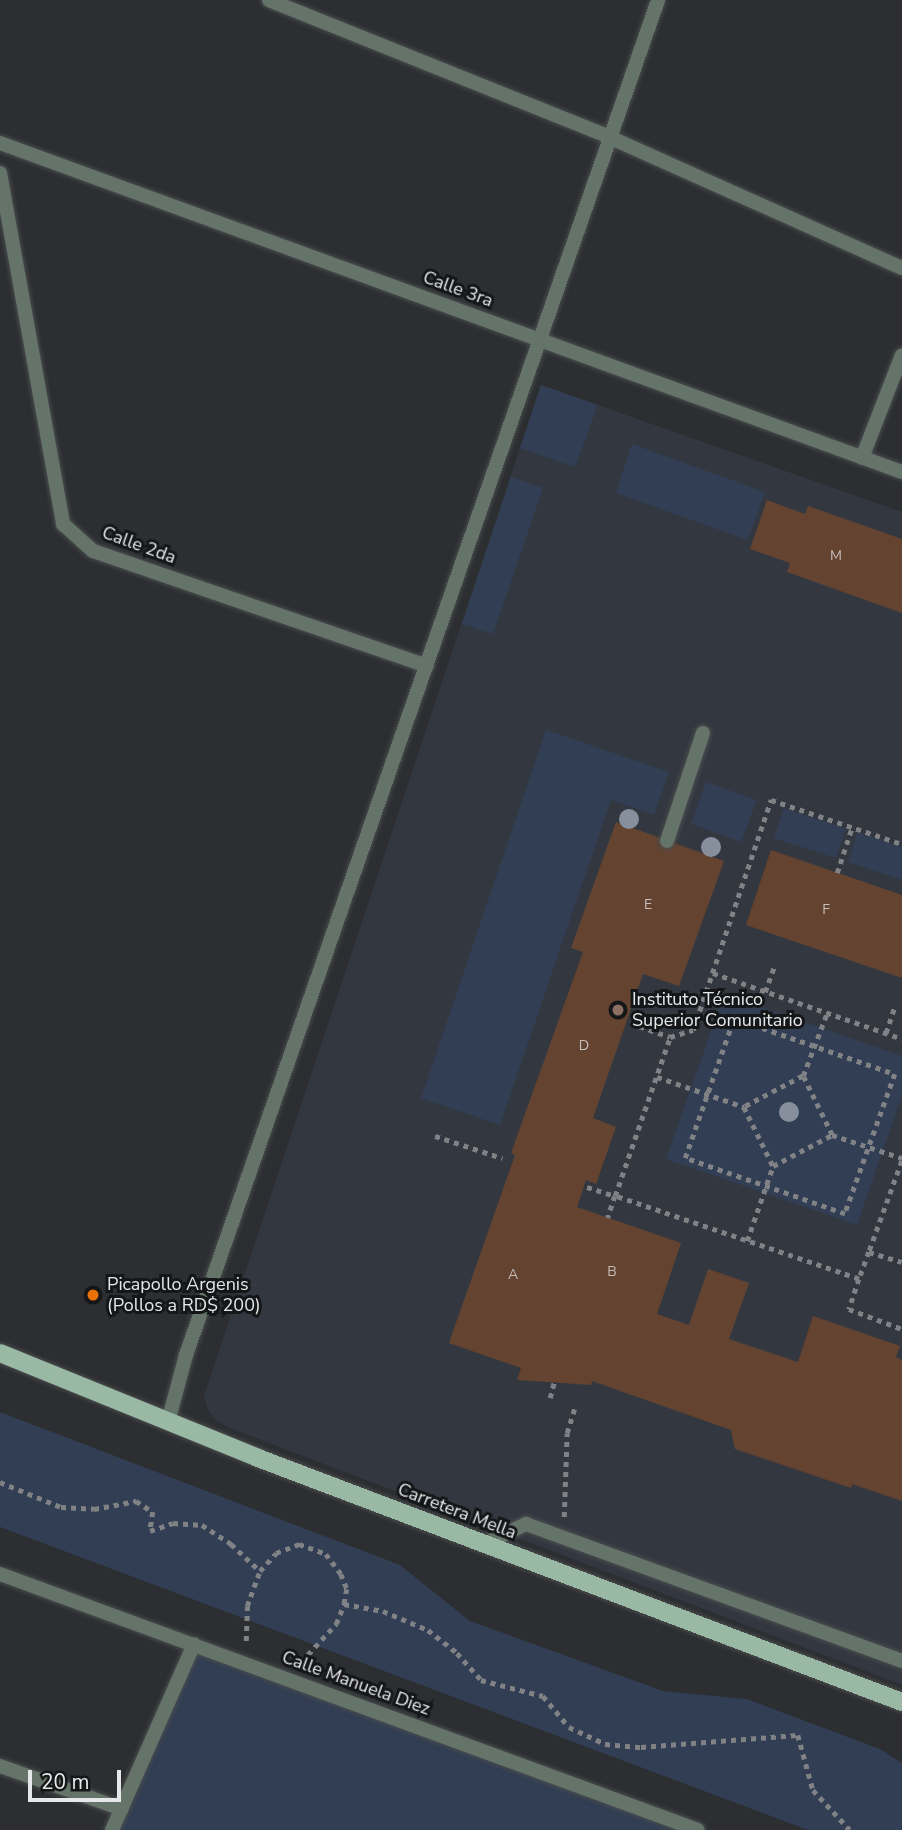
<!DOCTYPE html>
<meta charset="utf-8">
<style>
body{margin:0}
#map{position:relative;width:902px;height:1830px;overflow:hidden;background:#2c2e31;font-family:"Nunito Sans",sans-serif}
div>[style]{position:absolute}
.built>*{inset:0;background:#333840}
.green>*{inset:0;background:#313e53}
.building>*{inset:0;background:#644431}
.path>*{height:4.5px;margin-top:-2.25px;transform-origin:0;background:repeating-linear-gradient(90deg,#808285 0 5px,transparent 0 10px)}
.roads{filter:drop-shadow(0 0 2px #4a4c4e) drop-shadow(0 0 2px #4a4c4e)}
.service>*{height:14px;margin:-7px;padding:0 7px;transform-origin:7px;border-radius:7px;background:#657469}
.minor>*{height:14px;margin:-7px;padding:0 7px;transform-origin:7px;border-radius:7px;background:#657469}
.primary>*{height:18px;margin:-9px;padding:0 9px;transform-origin:9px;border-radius:9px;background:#9ab9a4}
.trees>*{width:20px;height:20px;margin:-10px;border-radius:50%;background:#878f9c}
.dots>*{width:19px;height:19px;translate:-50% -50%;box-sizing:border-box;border:4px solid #151617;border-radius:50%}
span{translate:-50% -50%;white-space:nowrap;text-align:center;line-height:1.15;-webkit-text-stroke:6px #151617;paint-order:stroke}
.number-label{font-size:14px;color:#c6bebb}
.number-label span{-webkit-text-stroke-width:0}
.street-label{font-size:18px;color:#e6e7e9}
.poi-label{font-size:18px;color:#e6e7e9}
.left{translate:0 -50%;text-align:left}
.scale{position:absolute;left:28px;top:1770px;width:93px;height:32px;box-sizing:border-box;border:4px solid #e6e7e9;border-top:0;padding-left:9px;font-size:21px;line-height:24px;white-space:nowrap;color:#e6e7e9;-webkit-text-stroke:5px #151617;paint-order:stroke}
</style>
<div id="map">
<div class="built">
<i style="clip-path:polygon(541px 385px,902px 512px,902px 1685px,230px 1428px,216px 1420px,208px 1410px,204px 1396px)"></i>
</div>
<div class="green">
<i style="clip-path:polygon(541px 385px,598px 405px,575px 467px,520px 448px)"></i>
<i style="clip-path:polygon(632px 444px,765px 492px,748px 540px,616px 493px)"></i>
<i style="clip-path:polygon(511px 477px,543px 488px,493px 634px,462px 624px)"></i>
<i style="clip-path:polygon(546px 730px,669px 772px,654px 815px,611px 800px,500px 1125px,421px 1098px)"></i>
<i style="clip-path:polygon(706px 782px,757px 800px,741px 842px,691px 824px)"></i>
<i style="clip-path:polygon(784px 808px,846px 829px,836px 858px,774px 838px)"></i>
<i style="clip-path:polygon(858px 832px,902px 847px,902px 880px,848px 862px)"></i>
<i style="clip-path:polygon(724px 994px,902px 1056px,902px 1096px,857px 1225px,666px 1159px)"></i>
<i style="clip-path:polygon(0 1412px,400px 1565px,470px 1621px,663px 1691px,747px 1699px,880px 1749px,902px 1763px,902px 1830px,808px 1830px,0 1527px)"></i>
<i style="clip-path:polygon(194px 1644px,686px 1830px,113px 1830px)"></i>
</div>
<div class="building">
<i style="clip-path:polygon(767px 500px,805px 514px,808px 506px,902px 539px,902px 613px,787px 572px,790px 563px,750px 549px)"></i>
<i style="clip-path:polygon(616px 822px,724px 861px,679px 986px,643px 974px,593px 1118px,616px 1127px,596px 1184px,586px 1180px,577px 1207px,681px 1243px,657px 1314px,689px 1325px,708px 1269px,749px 1283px,729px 1339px,798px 1362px,813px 1316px,900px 1346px,896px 1357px,902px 1360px,902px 1501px,852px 1484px,851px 1488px,735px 1449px,731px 1430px,592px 1381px,591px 1385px,517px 1380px,521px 1368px,449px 1343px,515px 1155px,511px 1153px,583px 952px,571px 948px)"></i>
<i style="clip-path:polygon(771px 850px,902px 895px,902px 978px,746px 925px)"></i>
</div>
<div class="path">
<i style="left:837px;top:873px;width:48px;rotate:-71.9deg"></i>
<i style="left:713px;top:973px;width:200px;rotate:19.2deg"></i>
<i style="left:765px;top:992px;width:27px;rotate:-70deg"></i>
<i style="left:734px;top:1018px;width:170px;rotate:19.2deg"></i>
<i style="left:895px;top:1074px;width:149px;rotate:109.7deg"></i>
<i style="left:845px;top:1214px;width:170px;rotate:-160.7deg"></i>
<i style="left:685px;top:1158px;width:148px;rotate:-70.7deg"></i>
<i style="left:630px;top:1023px;width:42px;rotate:19.3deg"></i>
<i style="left:886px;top:1033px;width:26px;rotate:-72deg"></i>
<i style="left:803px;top:1076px;width:67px;rotate:-69.1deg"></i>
<i style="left:657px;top:1077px;width:92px;rotate:19deg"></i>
<i style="left:744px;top:1107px;width:66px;rotate:63.8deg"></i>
<i style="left:773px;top:1166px;width:67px;rotate:-27.7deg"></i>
<i style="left:832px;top:1135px;width:66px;rotate:-116.2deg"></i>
<i style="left:803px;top:1076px;width:67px;rotate:152.3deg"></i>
<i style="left:832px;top:1135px;width:74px;rotate:18.2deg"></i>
<i style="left:435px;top:1136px;width:71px;rotate:18.2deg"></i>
<i style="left:902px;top:1161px;width:97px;rotate:109.9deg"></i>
<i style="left:869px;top:1252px;width:34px;rotate:17deg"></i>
<i style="left:587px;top:1187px;width:29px;rotate:18deg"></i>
<i style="left:615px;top:1196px;width:23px;rotate:108deg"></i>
<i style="left:747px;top:1241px;width:79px;rotate:-70.9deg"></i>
<i style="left:869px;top:1252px;width:29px;rotate:110deg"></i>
<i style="left:859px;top:1279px;width:258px;rotate:-161.2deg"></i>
<i style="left:615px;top:1196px;width:168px;rotate:-70.9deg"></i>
<i style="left:670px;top:1037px;width:24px;rotate:-17deg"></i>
<i style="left:693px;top:1030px;width:243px;rotate:-71.3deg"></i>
<i style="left:771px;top:800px;width:138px;rotate:18.6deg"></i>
<i style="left:859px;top:1279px;width:32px;rotate:108deg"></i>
<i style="left:849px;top:1309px;width:57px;rotate:20.7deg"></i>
<i style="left:550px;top:1398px;width:16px;rotate:-76deg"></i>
<i style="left:0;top:1482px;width:66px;rotate:22.3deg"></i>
<i style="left:61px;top:1507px;width:33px;rotate:3deg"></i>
<i style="left:94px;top:1509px;width:43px;rotate:-10.8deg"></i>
<i style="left:136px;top:1501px;width:20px;rotate:33deg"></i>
<i style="left:153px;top:1512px;width:19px;rotate:99deg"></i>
<i style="left:150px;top:1531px;width:24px;rotate:-19deg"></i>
<i style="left:173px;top:1523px;width:29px;rotate:4deg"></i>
<i style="left:202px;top:1525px;width:35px;rotate:33deg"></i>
<i style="left:231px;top:1544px;width:40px;rotate:43deg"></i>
<i style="left:260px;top:1571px;width:24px;rotate:-48deg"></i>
<i style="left:276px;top:1553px;width:25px;rotate:-21deg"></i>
<i style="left:299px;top:1544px;width:29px;rotate:20deg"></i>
<i style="left:326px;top:1554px;width:25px;rotate:53deg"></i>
<i style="left:341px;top:1574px;width:16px;rotate:68deg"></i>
<i style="left:347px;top:1589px;width:15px;rotate:101deg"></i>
<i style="left:344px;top:1604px;width:40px;rotate:10deg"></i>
<i style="left:383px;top:1611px;width:49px;rotate:22.9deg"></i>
<i style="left:428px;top:1630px;width:37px;rotate:38deg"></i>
<i style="left:457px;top:1653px;width:36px;rotate:48deg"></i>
<i style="left:481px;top:1680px;width:64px;rotate:14.5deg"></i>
<i style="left:543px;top:1696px;width:40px;rotate:50deg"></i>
<i style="left:569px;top:1727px;width:40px;rotate:25deg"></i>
<i style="left:605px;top:1744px;width:36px;rotate:5deg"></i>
<i style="left:641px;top:1747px;width:157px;rotate:-4.4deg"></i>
<i style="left:798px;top:1735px;width:57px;rotate:74.7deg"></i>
<i style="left:813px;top:1790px;width:54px;rotate:47.2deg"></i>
<i style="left:564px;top:1517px;width:84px;rotate:-88deg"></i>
<i style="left:567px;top:1433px;width:27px;rotate:-73deg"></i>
<i style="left:246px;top:1641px;width:35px;rotate:-88deg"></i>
<i style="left:247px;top:1606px;width:37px;rotate:-70deg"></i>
<i style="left:301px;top:1662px;width:52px;rotate:-47.4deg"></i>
<i style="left:336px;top:1624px;width:22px;rotate:-68deg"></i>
</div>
<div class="roads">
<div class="service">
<i style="left:667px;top:841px;width:114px;rotate:-71.6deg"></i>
<i style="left:484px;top:1544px;width:47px;rotate:-25.5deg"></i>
<i style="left:526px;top:1524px;width:400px;rotate:20deg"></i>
</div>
<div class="minor">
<i style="left:269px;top:0;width:367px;rotate:21.9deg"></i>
<i style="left:609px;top:137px;width:321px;rotate:24.1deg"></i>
<i style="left:0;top:143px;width:960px;rotate:20.04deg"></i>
<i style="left:0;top:173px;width:357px;rotate:79.8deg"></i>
<i style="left:63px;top:524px;width:40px;rotate:42deg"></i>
<i style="left:93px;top:551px;width:353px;rotate:19deg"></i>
<i style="left:862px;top:458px;width:110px;rotate:-68.8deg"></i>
<i style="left:168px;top:1422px;width:69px;rotate:-75deg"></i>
<i style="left:186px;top:1355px;width:1435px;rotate:-70.79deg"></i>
<i style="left:0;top:1574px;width:743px;rotate:20.14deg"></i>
<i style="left:0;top:1766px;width:129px;rotate:19.4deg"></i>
<i style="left:112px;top:1830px;width:203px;rotate:-66.2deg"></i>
</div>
<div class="primary">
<i style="left:0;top:1353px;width:279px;rotate:22.1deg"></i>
<i style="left:258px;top:1458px;width:689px;rotate:20.75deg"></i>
</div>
</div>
<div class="trees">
<i style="left:629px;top:819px"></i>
<i style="left:711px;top:847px"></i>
<i style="left:789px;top:1112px"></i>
</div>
<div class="dots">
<i style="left:618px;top:1010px;background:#8d6e63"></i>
<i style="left:93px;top:1295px;background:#e8710a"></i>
</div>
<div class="number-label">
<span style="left:836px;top:556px">M</span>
<span style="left:648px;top:905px">E</span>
<span style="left:826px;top:910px">F</span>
<span style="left:584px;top:1046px">D</span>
<span style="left:612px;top:1272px">B</span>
<span style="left:513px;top:1275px">A</span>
</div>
<div class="street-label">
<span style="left:458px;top:289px;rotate:20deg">Calle 3ra</span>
<span style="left:139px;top:545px;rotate:20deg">Calle 2da</span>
<span style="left:457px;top:1511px;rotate:21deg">Carretera Mella</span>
<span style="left:356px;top:1683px;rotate:20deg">Calle Manuela Diez</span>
</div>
<div class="poi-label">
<span class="left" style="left:632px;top:1010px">Instituto Técnico<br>Superior Comunitario</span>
<span class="left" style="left:107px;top:1295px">Picapollo Argenis<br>(Pollos a RD$ 200)</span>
</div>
<div class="scale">20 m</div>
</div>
